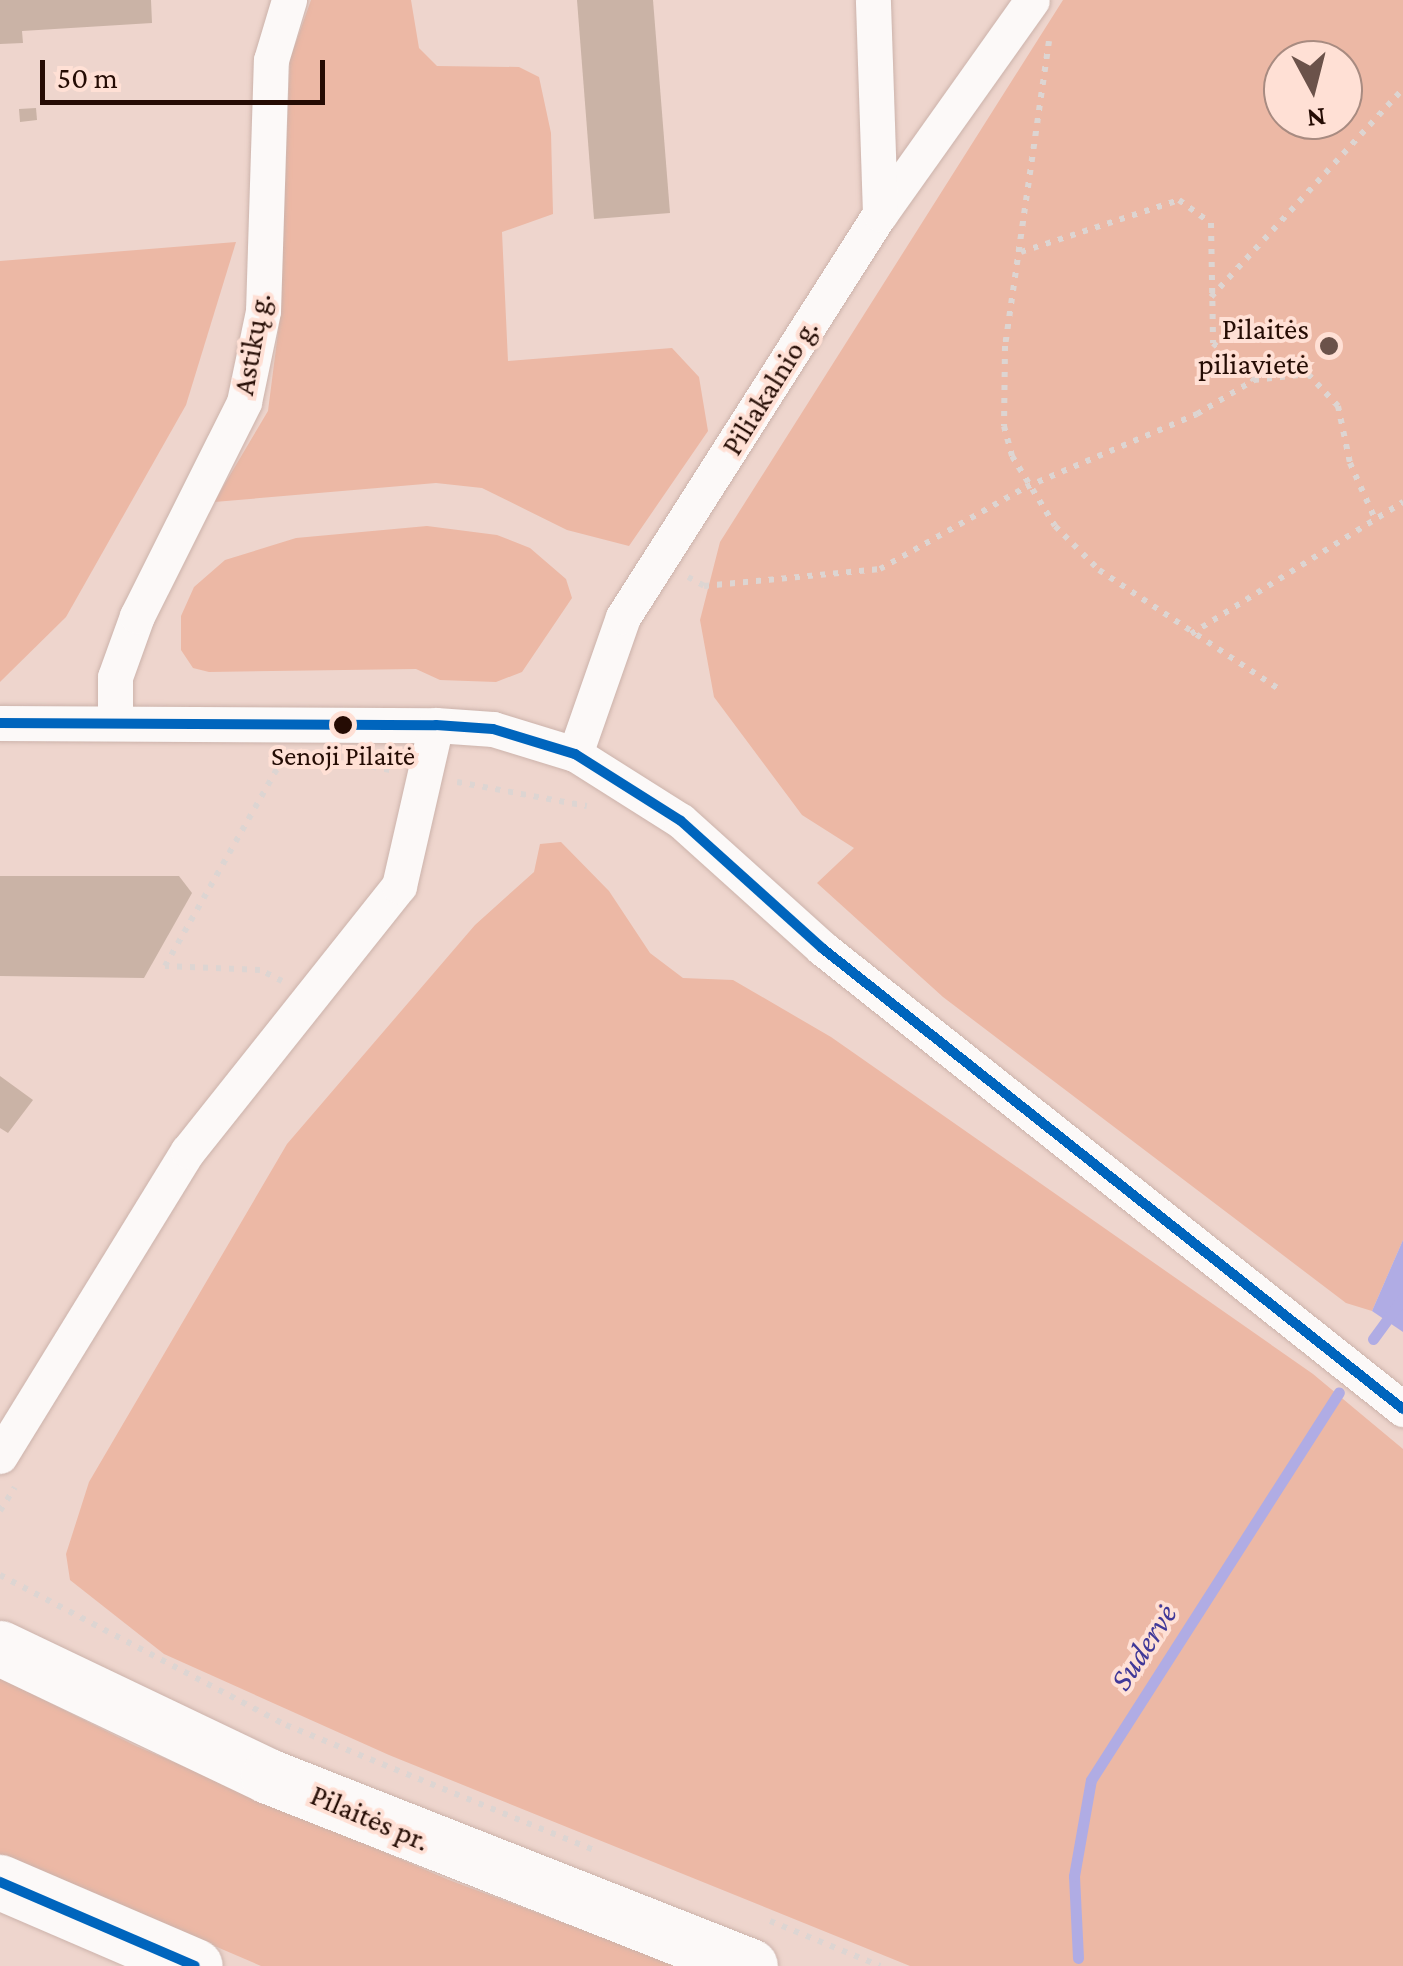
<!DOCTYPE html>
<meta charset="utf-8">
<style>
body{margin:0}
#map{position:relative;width:1403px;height:1966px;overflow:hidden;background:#eed5cd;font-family:"Crimson Pro",serif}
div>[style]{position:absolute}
.green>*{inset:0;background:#ecb8a5}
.water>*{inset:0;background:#b0ace4}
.stream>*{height:11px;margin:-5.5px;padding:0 5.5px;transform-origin:5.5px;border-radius:5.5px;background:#b0ace4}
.building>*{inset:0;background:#cab3a6}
.path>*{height:6px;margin-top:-3px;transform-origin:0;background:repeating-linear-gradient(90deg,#ddd5d2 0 5px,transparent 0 13px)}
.roads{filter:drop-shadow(0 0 2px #ccb3ab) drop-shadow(0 0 2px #ccb3ab)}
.street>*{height:35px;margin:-17.5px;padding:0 17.5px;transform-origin:17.5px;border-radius:17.5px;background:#fcf9f8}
.primary>*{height:55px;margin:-27.5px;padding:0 27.5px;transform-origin:27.5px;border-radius:27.5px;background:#fcf9f8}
.bus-1>*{height:10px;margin:-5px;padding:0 5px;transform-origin:5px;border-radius:5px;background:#0065bd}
.dots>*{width:28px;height:28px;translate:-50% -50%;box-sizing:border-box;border:5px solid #ffe0d5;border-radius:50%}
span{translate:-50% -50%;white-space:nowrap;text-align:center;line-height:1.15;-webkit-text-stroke:8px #ffe0d5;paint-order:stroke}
.bus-label{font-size:28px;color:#250c04}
.poi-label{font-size:30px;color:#250c04}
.right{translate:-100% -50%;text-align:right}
.street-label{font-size:30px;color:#250c04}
.water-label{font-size:32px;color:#403898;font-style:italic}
.north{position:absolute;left:1263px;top:40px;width:100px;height:100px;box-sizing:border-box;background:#ffe0d5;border:2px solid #a88b81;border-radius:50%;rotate:173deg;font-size:28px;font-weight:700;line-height:40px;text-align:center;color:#250c04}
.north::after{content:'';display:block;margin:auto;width:35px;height:45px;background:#6b524a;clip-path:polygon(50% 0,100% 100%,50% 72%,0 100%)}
.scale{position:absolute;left:40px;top:60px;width:285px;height:45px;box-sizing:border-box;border:5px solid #250c04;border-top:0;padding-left:12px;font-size:30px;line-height:35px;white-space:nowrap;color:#250c04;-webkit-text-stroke:8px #ffe0d5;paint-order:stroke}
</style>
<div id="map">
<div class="green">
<i style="clip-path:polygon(311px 0,411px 0,419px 48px,437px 66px,519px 67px,539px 77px,551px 133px,553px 214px,502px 232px,508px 361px,672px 348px,699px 377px,708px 431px,629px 546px,567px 530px,482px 488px,436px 483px,214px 502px,268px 411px,280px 317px,290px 59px)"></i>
<i style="clip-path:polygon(evenodd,1063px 0,1403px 0,1403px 1240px,1372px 1311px,1346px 1303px,943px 997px,817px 883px,854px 848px,802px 815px,714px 697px,700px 620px,720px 542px,1063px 0,1283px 60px,1343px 60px,1343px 120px,1283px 120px,1283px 60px)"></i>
<i style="clip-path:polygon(236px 242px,186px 405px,66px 617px,0 682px,0 261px)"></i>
<i style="clip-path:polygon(427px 526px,497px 535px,530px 548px,566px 579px,572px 598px,522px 672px,496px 682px,440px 680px,416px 669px,209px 672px,193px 668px,181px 650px,181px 616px,194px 587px,225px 560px,296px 538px)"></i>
<i style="clip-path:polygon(561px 842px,609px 891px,650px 953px,683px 978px,733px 980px,831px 1037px,1313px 1374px,1403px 1449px,1403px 1966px,910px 1966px,389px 1755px,164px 1654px,70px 1580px,66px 1554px,89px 1482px,287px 1144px,475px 925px,534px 872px,540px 844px)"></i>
<i style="clip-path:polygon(0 1678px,136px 1746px,449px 1880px,679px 1966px,261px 1966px,0 1854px)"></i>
</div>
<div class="water">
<i style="clip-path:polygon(1403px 1240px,1403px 1332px,1372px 1311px)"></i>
</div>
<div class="stream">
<i style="left:1373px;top:1339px;width:51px;rotate:-53.8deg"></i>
<i style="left:1078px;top:1958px;width:82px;rotate:-92.8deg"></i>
<i style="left:1074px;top:1876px;width:97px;rotate:-80deg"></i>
<i style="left:1091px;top:1780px;width:460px;rotate:-57.4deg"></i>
</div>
<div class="building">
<i style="clip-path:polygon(0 0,151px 0,152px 23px,22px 31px,23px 43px,0 44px)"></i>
<i style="clip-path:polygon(577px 0,653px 0,670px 213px,594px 219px)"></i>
<i style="clip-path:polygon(36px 108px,37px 120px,20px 122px,19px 109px)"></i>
<i style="clip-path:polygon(0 876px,179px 876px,192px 893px,144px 978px,0 976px)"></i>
<i style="clip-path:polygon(0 1076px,33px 1100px,8px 1133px,0 1128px)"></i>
</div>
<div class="path">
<i style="left:1049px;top:41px;width:308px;rotate:98.2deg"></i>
<i style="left:1005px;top:346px;width:80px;rotate:90.7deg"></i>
<i style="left:1004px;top:426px;width:31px;rotate:75deg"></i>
<i style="left:1012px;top:456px;width:82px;rotate:58.4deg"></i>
<i style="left:1055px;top:526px;width:62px;rotate:45deg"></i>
<i style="left:1099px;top:570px;width:217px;rotate:33.5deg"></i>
<i style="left:1021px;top:252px;width:166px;rotate:-18.2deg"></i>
<i style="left:1179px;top:200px;width:39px;rotate:36deg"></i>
<i style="left:1211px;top:223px;width:120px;rotate:89deg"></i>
<i style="left:1213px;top:343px;width:55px;rotate:42.1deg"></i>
<i style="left:1254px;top:380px;width:54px;rotate:-6.3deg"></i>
<i style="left:1308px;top:374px;width:44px;rotate:46.8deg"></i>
<i style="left:1338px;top:406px;width:58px;rotate:78.1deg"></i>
<i style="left:1350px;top:463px;width:64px;rotate:65.9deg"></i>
<i style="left:1211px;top:297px;width:283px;rotate:-47.3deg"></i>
<i style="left:688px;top:577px;width:18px;rotate:29deg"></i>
<i style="left:704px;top:586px;width:177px;rotate:-5.5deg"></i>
<i style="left:880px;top:569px;width:167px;rotate:-29.3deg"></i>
<i style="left:1026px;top:487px;width:186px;rotate:-23.1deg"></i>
<i style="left:1197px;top:414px;width:66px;rotate:-30.8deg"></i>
<i style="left:1191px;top:634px;width:250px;rotate:-31.9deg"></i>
<i style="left:359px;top:764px;width:33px;rotate:11deg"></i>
<i style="left:457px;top:782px;width:132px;rotate:10.5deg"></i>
<i style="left:282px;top:981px;width:25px;rotate:-153deg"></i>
<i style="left:260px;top:970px;width:95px;rotate:-177.6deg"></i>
<i style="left:165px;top:966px;width:237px;rotate:-60.4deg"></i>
<i style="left:0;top:1511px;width:28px;rotate:-58deg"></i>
<i style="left:0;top:1575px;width:323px;rotate:27.7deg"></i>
<i style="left:286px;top:1725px;width:335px;rotate:22.1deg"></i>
<i style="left:770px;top:1921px;width:119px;rotate:22.2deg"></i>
</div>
<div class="roads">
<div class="street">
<i style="left:880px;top:214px;width:262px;rotate:-54.6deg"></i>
<i style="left:0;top:723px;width:436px;rotate:0.3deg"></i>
<i style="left:436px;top:725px;width:57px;rotate:4deg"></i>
<i style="left:493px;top:729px;width:86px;rotate:17deg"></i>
<i style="left:575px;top:754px;width:125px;rotate:32.3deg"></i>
<i style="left:681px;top:821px;width:190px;rotate:42deg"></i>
<i style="left:822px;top:948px;width:742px;rotate:38.43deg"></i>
<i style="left:115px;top:723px;width:46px;rotate:-90deg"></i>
<i style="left:115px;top:677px;width:65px;rotate:-70.2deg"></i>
<i style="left:137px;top:616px;width:239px;rotate:-63.4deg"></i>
<i style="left:244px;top:402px;width:93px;rotate:-78.2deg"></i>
<i style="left:263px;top:311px;width:251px;rotate:-88.2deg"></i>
<i style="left:271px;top:60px;width:63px;rotate:-73.3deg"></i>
<i style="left:575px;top:754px;width:145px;rotate:-70.7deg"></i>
<i style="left:623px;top:617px;width:478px;rotate:-57.5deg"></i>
<i style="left:880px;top:214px;width:214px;rotate:-91.9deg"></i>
<i style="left:0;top:1456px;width:358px;rotate:-58.4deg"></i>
<i style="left:188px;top:1151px;width:339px;rotate:-51.5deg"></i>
<i style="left:399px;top:886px;width:165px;rotate:-77.1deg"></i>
</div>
<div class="primary">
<i style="left:0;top:1648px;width:297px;rotate:25.5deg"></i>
<i style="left:268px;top:1776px;width:518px;rotate:21.51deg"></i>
<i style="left:0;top:1882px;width:212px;rotate:23.3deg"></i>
</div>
</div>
<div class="bus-1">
<i style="left:0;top:723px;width:436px;rotate:0.3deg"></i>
<i style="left:436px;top:725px;width:57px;rotate:4deg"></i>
<i style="left:493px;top:729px;width:86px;rotate:17deg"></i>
<i style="left:575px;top:754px;width:125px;rotate:32.3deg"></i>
<i style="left:681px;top:821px;width:190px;rotate:42deg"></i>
<i style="left:822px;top:948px;width:742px;rotate:38.43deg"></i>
<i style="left:0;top:1882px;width:212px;rotate:23.3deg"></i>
</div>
<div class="dots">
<i style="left:1329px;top:346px;background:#6b524a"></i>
<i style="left:343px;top:725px;background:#250c04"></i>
</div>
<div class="bus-label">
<span style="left:343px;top:756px">Senoji Pilaitė</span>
</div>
<div class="poi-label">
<span class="right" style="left:1309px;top:346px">Pilaitės<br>piliavietė</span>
</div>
<div class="street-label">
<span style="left:252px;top:344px;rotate:-80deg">Astikų g.</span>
<span style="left:770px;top:387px;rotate:-58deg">Piliakalnio g.</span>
<span style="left:370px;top:1818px;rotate:23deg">Pilaitės pr.</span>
</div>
<div class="water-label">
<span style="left:1143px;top:1647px;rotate:-57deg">Sudervė</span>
</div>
<div class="north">N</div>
<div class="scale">50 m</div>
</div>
